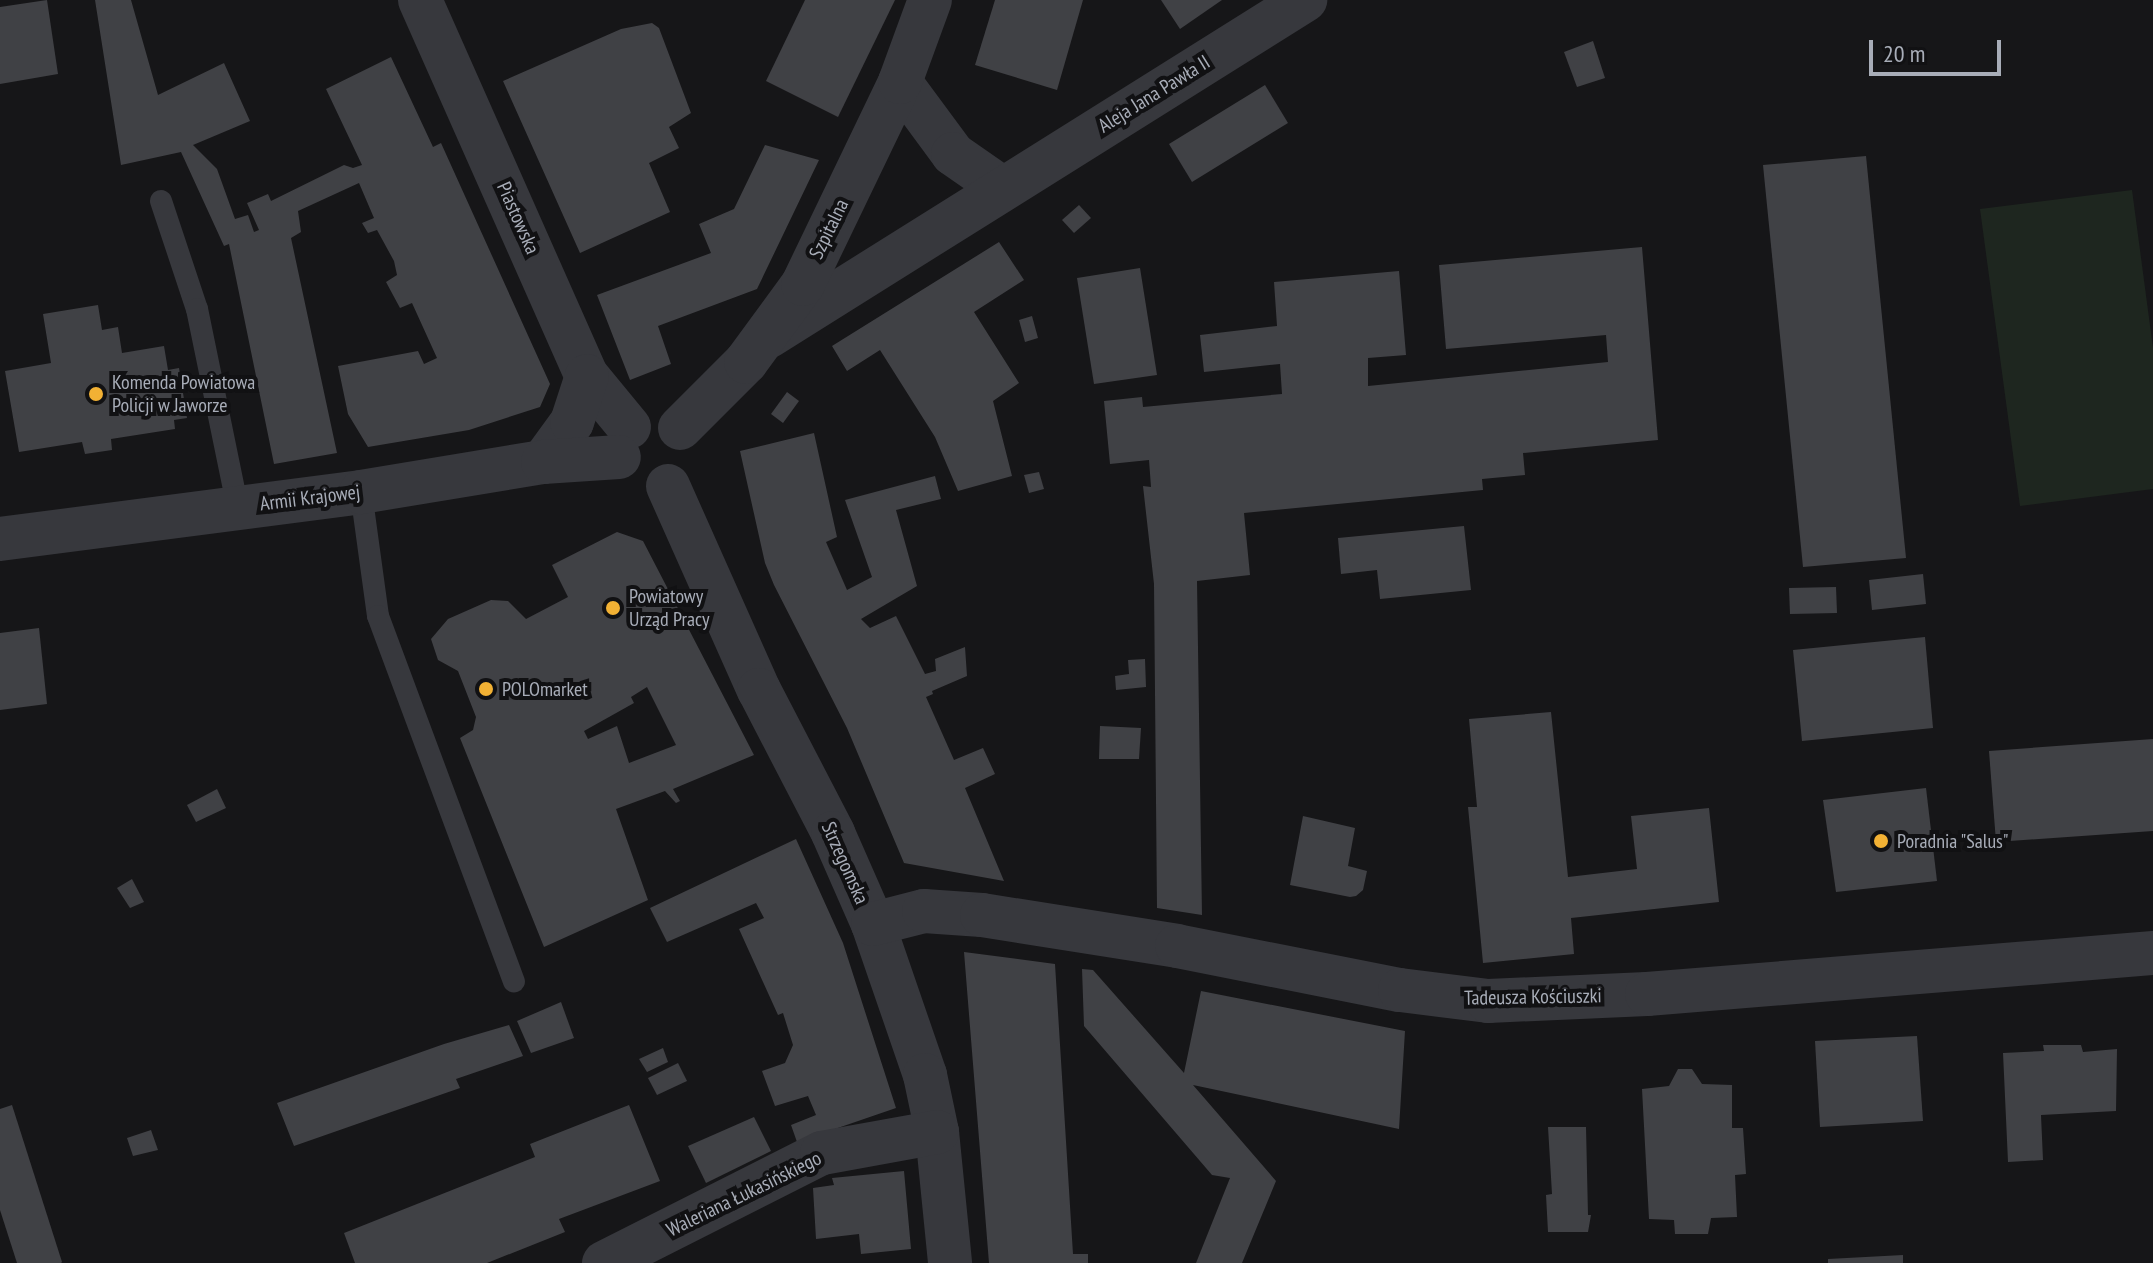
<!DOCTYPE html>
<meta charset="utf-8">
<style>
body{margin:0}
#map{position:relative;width:2153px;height:1263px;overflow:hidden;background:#161618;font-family:"PT Sans Narrow",sans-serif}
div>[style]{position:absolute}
.green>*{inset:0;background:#1e261f}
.building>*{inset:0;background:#404145}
.service>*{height:22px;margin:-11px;padding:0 11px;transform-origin:11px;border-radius:11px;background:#37383d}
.minor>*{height:44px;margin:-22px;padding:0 22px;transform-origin:22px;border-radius:22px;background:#37383d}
.tertiary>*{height:44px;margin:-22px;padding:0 22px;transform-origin:22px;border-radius:22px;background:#37383d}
.dots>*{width:22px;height:22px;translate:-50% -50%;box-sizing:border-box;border:4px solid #111113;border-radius:50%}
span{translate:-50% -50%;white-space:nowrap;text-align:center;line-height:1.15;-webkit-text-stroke:8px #111113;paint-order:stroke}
.street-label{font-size:20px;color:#a8adb8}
.poi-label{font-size:20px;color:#a8adb8}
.left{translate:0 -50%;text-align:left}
.scale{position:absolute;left:1869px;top:40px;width:132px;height:36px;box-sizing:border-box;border:4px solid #a8adb8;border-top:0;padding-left:10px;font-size:24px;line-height:28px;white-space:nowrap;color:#a8adb8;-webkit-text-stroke:6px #111113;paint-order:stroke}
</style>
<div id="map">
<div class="green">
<i style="clip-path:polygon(2132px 190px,2153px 348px,2153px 489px,2020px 506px,1980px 209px)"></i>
</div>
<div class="building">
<i style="clip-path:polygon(47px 0,58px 74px,0 84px,0 7px)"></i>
<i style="clip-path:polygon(95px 0,131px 0,158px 95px,224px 63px,250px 121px,193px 145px,217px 169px,235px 219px,248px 215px,254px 232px,259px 230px,247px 203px,268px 194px,271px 201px,344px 165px,353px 168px,362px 165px,326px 89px,391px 57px,433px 147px,441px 143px,550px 384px,540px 407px,469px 430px,368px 447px,348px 414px,338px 366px,418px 351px,424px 364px,437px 358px,412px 303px,400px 308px,386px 282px,397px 275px,394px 261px,377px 230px,368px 233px,362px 223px,374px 218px,359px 183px,298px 211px,301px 232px,291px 238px,337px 453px,274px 464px,229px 244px,224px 246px,181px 152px,121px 165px)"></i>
<i style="clip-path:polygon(805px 0,895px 0,838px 117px,766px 81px)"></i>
<i style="clip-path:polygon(995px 0,1083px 0,1057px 90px,975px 65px)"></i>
<i style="clip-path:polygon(1161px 0,1222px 0,1180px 29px)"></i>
<i style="clip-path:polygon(652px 23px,659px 28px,691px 113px,669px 127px,679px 148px,649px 163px,670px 212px,580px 253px,503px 81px,621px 29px)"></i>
<i style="clip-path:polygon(1593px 41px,1605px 78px,1577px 87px,1564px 52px)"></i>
<i style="clip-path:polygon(1265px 85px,1288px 123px,1192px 182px,1169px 144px)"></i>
<i style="clip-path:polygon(765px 145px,819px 160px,757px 289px,658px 326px,671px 364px,630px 380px,597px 295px,711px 253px,699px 224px,734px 209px)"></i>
<i style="clip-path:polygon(1866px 156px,1906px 558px,1803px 567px,1763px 165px)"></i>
<i style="clip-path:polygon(1079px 205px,1091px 218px,1074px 233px,1062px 220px)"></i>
<i style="clip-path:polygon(999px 242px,1024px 280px,974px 312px,1019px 383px,993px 401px,1012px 476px,958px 491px,935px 437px,880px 350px,847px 371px,832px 346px)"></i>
<i style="clip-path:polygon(1642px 247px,1658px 440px,1523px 453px,1525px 475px,1482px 479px,1483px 490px,1244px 513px,1250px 575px,1197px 581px,1202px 915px,1157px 908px,1154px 584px,1143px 486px,1151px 487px,1149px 460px,1110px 464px,1104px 401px,1142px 397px,1143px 407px,1282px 394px,1280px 364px,1204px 372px,1200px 335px,1277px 326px,1274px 282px,1399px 271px,1406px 355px,1368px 358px,1368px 386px,1608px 362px,1606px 335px,1446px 349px,1439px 265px)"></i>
<i style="clip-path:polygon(1140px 268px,1157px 375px,1094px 384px,1077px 278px)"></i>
<i style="clip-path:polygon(98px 305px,102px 330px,118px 327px,122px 353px,164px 346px,168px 370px,179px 368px,187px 418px,174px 420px,175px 429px,111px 439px,112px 450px,85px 454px,82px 442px,19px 452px,5px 371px,51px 363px,43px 314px)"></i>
<i style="clip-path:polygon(1032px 316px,1038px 338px,1025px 342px,1019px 320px)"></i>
<i style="clip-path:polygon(787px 392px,799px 401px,783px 423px,771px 414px)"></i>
<i style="clip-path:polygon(814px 433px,837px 537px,826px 542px,847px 590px,872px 577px,845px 500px,935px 476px,941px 499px,896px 510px,917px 586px,861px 619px,870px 628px,896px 616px,925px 674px,936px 671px,935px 659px,965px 647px,967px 676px,932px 691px,933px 694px,926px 697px,954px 760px,983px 748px,995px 774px,965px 788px,1004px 881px,904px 863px,847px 728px,774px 585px,765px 563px,740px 451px)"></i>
<i style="clip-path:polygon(1039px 472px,1044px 489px,1029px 493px,1024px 475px)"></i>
<i style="clip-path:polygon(1464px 526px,1471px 590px,1380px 599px,1377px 570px,1341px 574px,1338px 538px)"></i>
<i style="clip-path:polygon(evenodd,617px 532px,643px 541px,754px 755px,673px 789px,680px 801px,676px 803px,665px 791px,616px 809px,648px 900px,544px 947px,460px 738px,473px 730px,476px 717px,458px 671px,438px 660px,431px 639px,448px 619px,491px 600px,508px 601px,526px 619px,568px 597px,552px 565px,617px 532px,647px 687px,676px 745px,629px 763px,617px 726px,588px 739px,584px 731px,634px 703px,631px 697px,647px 687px)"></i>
<i style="clip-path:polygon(1923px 574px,1926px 604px,1872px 610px,1869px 580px)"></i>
<i style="clip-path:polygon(1836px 587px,1837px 613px,1790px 614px,1789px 588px)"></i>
<i style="clip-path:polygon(39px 628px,47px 704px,0 710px,0 633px)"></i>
<i style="clip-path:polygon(1925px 637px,1933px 728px,1802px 741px,1793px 650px)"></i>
<i style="clip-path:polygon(1145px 659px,1146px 687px,1116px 690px,1115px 676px,1129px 674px,1128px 660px)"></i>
<i style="clip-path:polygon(1551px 712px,1568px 877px,1637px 869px,1631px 816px,1709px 808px,1719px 902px,1571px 918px,1574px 954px,1483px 963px,1468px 807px,1477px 807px,1469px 719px)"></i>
<i style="clip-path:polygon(1100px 726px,1141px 728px,1139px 759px,1099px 759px)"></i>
<i style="clip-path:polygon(2153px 739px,2153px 831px,1996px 842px,1989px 751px)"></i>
<i style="clip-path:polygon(1926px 788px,1937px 881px,1836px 892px,1823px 800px)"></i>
<i style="clip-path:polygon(217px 789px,226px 808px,196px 822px,187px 805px)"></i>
<i style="clip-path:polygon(1303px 816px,1355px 828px,1348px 866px,1367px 871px,1363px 890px,1356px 896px,1350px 897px,1290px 885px)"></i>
<i style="clip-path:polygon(796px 839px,843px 943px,896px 1108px,797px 1142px,791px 1125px,816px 1115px,808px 1096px,775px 1106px,762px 1071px,785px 1063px,793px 1045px,783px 1013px,778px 1015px,739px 929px,764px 918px,756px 903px,667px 942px,650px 908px)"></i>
<i style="clip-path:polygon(132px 879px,144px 902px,130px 908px,117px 888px)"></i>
<i style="clip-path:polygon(964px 952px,1055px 964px,1073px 1254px,1088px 1254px,1088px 1263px,989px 1263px)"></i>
<i style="clip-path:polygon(1082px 969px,1093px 970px,1184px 1073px,1201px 991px,1405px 1031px,1399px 1129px,1193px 1085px,1276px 1181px,1242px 1263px,1196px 1263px,1230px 1178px,1212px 1175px,1084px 1026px)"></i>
<i style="clip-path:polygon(561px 1002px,574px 1038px,531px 1053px,517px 1021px)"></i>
<i style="clip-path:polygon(509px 1025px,523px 1056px,456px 1079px,460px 1088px,294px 1146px,277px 1103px,444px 1044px)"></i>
<i style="clip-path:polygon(1917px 1036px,1923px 1121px,1820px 1127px,1815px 1041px)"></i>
<i style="clip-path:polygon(2043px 1045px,2081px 1045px,2083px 1052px,2117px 1049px,2116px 1111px,2041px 1115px,2043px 1160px,2008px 1162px,2003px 1053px,2044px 1051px)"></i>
<i style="clip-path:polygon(663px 1048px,668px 1062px,647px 1072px,639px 1059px)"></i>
<i style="clip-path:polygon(678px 1063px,687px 1081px,657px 1095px,648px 1078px)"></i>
<i style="clip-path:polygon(1678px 1069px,1692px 1069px,1702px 1084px,1732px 1085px,1732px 1128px,1743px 1128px,1746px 1174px,1735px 1175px,1737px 1217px,1711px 1218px,1708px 1234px,1675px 1234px,1674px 1220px,1649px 1219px,1642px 1089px,1669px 1086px)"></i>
<i style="clip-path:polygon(12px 1105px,62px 1262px,61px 1263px,17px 1263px,0 1210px,0 1109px)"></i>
<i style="clip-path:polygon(629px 1105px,660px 1181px,559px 1219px,565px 1232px,487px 1263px,355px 1263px,344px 1233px,535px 1157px,530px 1144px)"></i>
<i style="clip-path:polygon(754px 1117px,771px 1151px,706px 1183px,688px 1146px)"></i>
<i style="clip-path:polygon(1548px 1127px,1586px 1127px,1588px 1215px,1591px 1215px,1588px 1232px,1548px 1232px,1546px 1195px,1552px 1194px)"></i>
<i style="clip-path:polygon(151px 1130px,158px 1150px,133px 1156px,127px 1138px)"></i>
<i style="clip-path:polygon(904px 1171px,911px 1249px,861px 1254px,859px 1234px,816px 1239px,813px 1188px,834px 1185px,832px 1178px)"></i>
<i style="clip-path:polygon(1903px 1255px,1903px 1263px,1828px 1263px,1828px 1259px)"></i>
</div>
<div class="service">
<i style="left:161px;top:201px;width:114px;rotate:71.6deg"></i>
<i style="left:197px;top:309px;width:203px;rotate:78.4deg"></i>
<i style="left:361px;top:492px;width:125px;rotate:82.2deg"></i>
<i style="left:378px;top:616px;width:390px;rotate:69.6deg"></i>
</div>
<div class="minor">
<i style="left:900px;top:82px;width:89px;rotate:53.6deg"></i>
<i style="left:953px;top:154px;width:60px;rotate:34.8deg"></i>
<i style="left:769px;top:336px;width:633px;rotate:-32.08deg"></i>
<i style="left:873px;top:924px;width:160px;rotate:71deg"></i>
<i style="left:925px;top:1075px;width:58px;rotate:78.1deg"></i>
<i style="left:937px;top:1132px;width:132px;rotate:84.3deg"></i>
<i style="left:604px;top:1263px;width:244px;rotate:-26.8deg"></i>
<i style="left:822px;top:1153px;width:117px;rotate:-10.3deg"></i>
</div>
<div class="tertiary">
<i style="left:420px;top:0;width:411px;rotate:66.1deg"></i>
<i style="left:587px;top:376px;width:66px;rotate:50.5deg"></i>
<i style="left:680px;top:428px;width:93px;rotate:-45deg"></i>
<i style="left:746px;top:362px;width:97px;rotate:-53.8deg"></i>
<i style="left:803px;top:284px;width:224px;rotate:-64.3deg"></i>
<i style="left:900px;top:82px;width:87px;rotate:-69.9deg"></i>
<i style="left:543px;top:462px;width:49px;rotate:-54.1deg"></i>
<i style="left:572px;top:422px;width:48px;rotate:-71.9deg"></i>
<i style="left:668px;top:486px;width:223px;rotate:66deg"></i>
<i style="left:759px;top:690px;width:161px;rotate:62.6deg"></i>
<i style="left:833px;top:833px;width:99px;rotate:66.3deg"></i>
<i style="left:873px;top:924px;width:53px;rotate:-14.3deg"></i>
<i style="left:924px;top:911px;width:58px;rotate:3.9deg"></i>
<i style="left:982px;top:915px;width:197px;rotate:9deg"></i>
<i style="left:1177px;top:946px;width:227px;rotate:11.2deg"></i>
<i style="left:1400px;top:990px;width:89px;rotate:7.1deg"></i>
<i style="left:1488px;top:1001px;width:159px;rotate:-2.5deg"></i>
<i style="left:1647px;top:994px;width:508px;rotate:-4.63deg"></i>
<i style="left:0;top:539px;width:364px;rotate:-7.4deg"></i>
<i style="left:361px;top:492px;width:184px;rotate:-9.4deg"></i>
<i style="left:543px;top:462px;width:76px;rotate:-3.8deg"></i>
</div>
<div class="dots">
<i style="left:96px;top:394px;background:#f2b134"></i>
<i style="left:613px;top:608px;background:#f2b134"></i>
<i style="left:486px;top:689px;background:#f2b134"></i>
<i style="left:1881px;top:841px;background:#f2b134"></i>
</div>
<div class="street-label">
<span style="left:1154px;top:94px;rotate:-32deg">Aleja Jana Pawła II</span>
<span style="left:518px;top:218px;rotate:66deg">Piastowska</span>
<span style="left:829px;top:229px;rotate:-64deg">Szpitalna</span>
<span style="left:310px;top:498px;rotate:-7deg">Armii Krajowej</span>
<span style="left:845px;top:863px;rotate:66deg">Strzegomska</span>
<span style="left:1533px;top:997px;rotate:-1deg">Tadeusza Kościuszki</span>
<span style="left:744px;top:1194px;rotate:-26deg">Waleriana Łukasińskiego</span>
</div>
<div class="poi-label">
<span class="left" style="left:112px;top:394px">Komenda Powiatowa<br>Policji w Jaworze</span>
<span class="left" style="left:629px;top:608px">Powiatowy<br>Urząd Pracy</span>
<span class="left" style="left:502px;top:689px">POLOmarket</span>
<span class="left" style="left:1897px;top:841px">Poradnia "Salus"</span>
</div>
<div class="scale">20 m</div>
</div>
